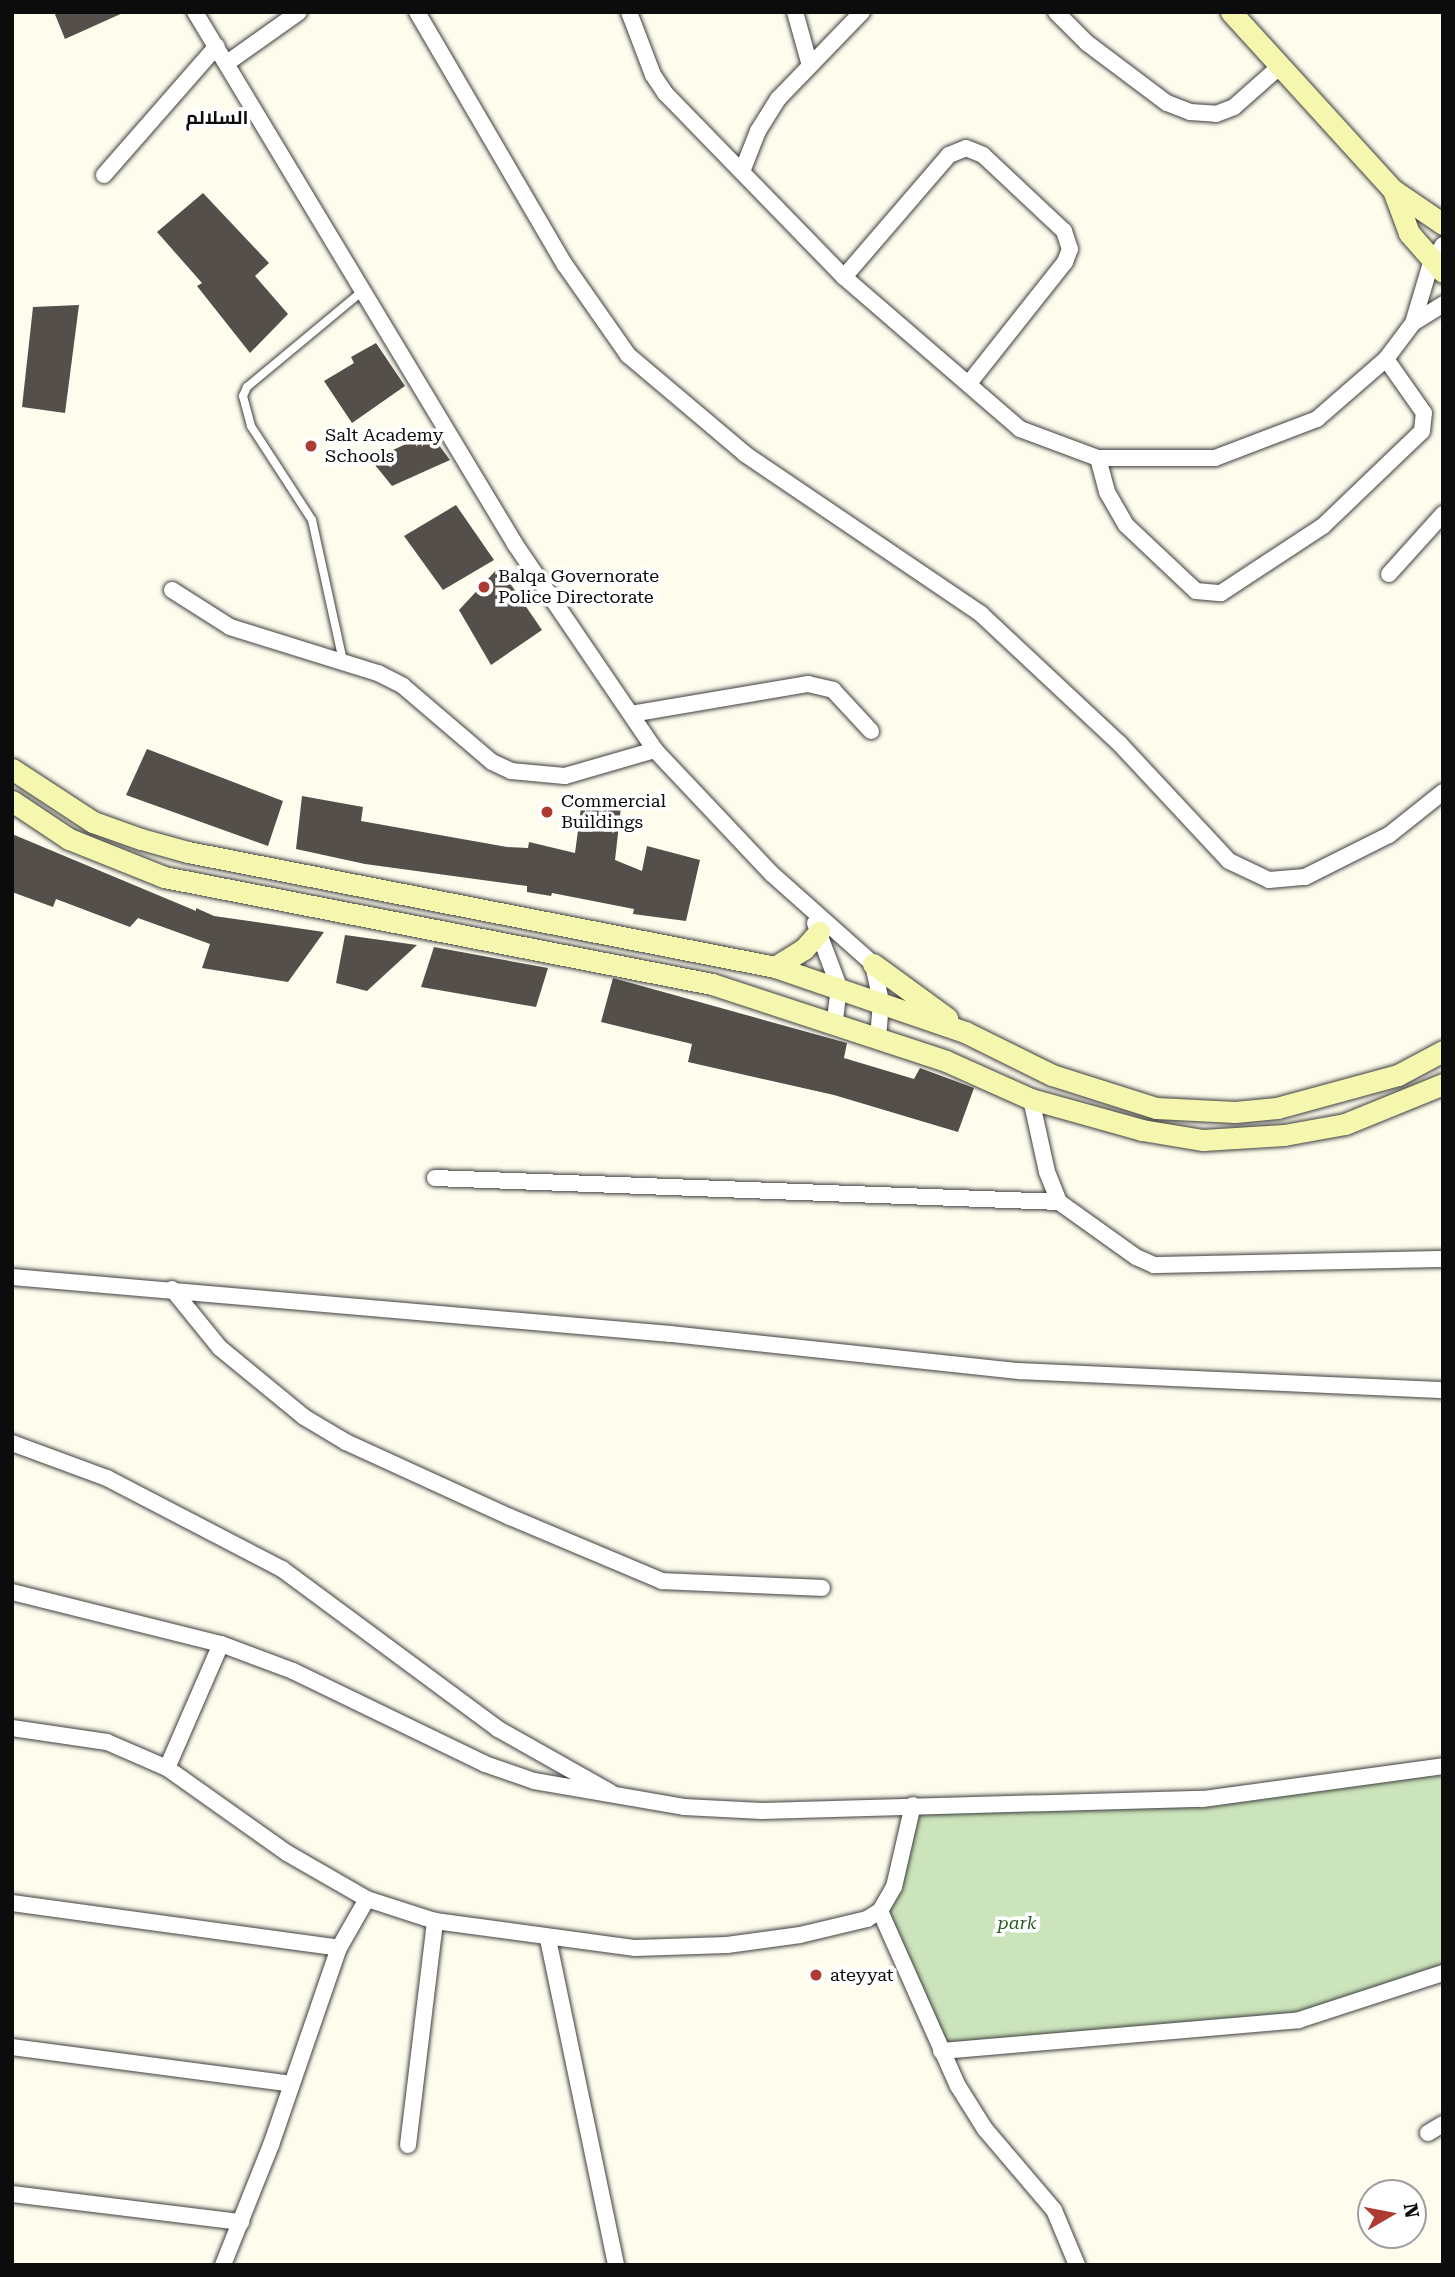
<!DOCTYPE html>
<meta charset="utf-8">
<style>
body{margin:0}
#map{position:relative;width:1455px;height:2277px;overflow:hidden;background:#fdfced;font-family:"Roboto Serif",Cairo,serif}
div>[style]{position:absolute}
.green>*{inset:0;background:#cbe4bb}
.building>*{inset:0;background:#544f4a}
.roads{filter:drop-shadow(0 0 2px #3f3f3f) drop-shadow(0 0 2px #3f3f3f)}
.lane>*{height:8px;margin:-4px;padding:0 4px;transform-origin:4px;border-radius:4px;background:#fff}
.street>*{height:16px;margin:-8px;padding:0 8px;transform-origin:8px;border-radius:8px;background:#fff}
.secondary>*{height:21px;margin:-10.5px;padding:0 10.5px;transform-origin:10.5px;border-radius:10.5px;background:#f6f7af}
.dots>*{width:19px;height:19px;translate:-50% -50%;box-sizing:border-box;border:4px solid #fff;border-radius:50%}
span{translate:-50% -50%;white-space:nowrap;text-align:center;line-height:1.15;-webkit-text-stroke:7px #fff;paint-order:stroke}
.poi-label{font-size:18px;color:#0c0c0c}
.left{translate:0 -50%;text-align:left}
.park-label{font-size:18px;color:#295d24;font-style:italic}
.neighbourhood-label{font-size:19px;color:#0c0c0c;font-weight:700}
.frame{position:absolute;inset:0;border:14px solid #0c0c0c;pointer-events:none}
.north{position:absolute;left:1357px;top:2179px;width:70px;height:70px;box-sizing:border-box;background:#fff;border:2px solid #9e9e9e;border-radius:50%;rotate:80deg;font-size:19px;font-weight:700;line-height:28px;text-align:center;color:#0c0c0c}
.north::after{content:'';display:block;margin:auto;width:24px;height:32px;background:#ae3b33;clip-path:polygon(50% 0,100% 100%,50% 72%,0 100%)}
</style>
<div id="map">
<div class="green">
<i style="clip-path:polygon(1443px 1766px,1443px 1972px,1299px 2020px,941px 2051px,880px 1911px,913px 1805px,1154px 1800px)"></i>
</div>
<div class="building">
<i style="clip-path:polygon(54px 12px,125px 12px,65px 39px)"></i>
<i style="clip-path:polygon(203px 193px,269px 263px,255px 276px,288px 314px,250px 353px,197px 286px,202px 283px,157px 232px)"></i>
<i style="clip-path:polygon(79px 305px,65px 413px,22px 407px,33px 307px)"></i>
<i style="clip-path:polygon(376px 343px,405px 386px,352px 423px,324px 381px,354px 363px,351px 357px)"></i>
<i style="clip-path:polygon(430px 433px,450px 460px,392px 486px,371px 460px)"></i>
<i style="clip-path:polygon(456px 505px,494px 560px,443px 590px,404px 536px)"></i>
<i style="clip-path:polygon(499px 567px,542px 630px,491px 665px,459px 610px)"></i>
<i style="clip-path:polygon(147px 749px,283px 801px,268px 846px,126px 795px)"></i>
<i style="clip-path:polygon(302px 796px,363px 807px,361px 821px,507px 847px,528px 848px,529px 842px,575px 853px,582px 800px,621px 807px,615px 860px,642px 871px,647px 846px,700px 860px,686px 921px,633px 914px,634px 909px,552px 893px,551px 896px,527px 892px,527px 886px,365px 864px,296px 849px)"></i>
<i style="clip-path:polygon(12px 834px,196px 911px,196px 908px,214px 916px,324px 932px,288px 982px,202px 968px,210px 944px,138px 918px,130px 927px,56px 899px,53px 907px,12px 892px)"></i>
<i style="clip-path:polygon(345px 935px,417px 945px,367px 991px,336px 983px)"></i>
<i style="clip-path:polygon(434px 947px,548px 968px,536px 1007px,421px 987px)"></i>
<i style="clip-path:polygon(613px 978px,847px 1043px,844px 1058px,914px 1079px,920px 1068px,974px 1088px,958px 1132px,834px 1095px,688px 1062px,692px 1044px,601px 1022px)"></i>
</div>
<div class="roads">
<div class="lane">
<i style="left:343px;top:661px;width:144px;rotate:-102.4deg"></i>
<i style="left:312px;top:520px;width:112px;rotate:-123deg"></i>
<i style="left:251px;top:426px;width:31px;rotate:-105deg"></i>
<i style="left:243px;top:396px;width:10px;rotate:-66deg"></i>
<i style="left:247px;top:387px;width:152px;rotate:-39.7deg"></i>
</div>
<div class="street">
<i style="left:195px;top:12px;width:621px;rotate:58.97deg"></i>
<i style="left:515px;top:544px;width:249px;rotate:55.8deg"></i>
<i style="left:655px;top:750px;width:170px;rotate:46.7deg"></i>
<i style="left:772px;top:874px;width:135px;rotate:41.7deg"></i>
<i style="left:873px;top:964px;width:40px;rotate:78deg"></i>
<i style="left:881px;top:1003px;width:38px;rotate:95deg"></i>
<i style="left:417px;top:12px;width:293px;rotate:59.7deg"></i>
<i style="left:565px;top:265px;width:110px;rotate:55deg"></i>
<i style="left:628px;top:355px;width:153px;rotate:40.2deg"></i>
<i style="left:745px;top:454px;width:285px;rotate:34.1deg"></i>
<i style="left:981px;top:614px;width:189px;rotate:43.1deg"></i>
<i style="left:1119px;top:743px;width:161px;rotate:47deg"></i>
<i style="left:1229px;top:861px;width:44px;rotate:25.4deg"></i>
<i style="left:1269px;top:880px;width:36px;rotate:-5deg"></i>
<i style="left:1305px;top:877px;width:94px;rotate:-26.6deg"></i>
<i style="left:1389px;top:835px;width:69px;rotate:-38.5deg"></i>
<i style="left:629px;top:12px;width:67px;rotate:69.1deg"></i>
<i style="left:653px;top:75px;width:22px;rotate:56deg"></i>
<i style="left:665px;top:93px;width:257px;rotate:45.8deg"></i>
<i style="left:844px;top:277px;width:233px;rotate:40.8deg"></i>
<i style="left:1020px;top:429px;width:83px;rotate:20.4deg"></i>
<i style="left:1098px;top:458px;width:117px"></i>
<i style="left:1215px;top:458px;width:109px;rotate:-20.9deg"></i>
<i style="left:1317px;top:419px;width:91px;rotate:-41deg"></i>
<i style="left:1386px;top:359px;width:45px;rotate:-53.1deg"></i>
<i style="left:1413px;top:323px;width:63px;rotate:-73.3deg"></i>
<i style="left:1431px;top:263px;width:22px;rotate:-56deg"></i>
<i style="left:795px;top:12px;width:52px;rotate:74.4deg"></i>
<i style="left:1056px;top:12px;width:44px;rotate:45deg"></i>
<i style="left:1087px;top:43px;width:100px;rotate:36.9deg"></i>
<i style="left:1167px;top:103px;width:25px;rotate:21deg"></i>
<i style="left:1190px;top:112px;width:26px;rotate:4deg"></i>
<i style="left:1216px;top:114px;width:19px;rotate:-21deg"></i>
<i style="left:1234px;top:107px;width:60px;rotate:-41.6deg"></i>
<i style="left:227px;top:63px;width:88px;rotate:-35.3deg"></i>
<i style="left:743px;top:169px;width:41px;rotate:-68.5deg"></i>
<i style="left:758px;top:131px;width:38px;rotate:-58deg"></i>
<i style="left:778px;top:99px;width:121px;rotate:-46deg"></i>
<i style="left:104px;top:175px;width:171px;rotate:-48.8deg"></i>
<i style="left:844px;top:277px;width:161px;rotate:-49.3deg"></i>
<i style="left:949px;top:155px;width:18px;rotate:-22deg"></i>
<i style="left:966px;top:148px;width:18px;rotate:22deg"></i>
<i style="left:983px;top:155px;width:111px;rotate:43.2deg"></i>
<i style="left:1064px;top:231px;width:19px;rotate:72deg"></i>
<i style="left:1070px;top:249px;width:14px;rotate:111deg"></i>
<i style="left:1065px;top:262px;width:154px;rotate:128.4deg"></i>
<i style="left:1413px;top:323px;width:36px;rotate:-32deg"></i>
<i style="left:1098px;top:458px;width:35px;rotate:75deg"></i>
<i style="left:1107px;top:492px;width:38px;rotate:60deg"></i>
<i style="left:1126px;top:525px;width:96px;rotate:43.3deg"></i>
<i style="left:1196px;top:591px;width:25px;rotate:5deg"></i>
<i style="left:1221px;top:593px;width:122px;rotate:-33.3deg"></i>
<i style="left:1323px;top:526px;width:137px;rotate:-43.8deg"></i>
<i style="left:1422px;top:431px;width:18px;rotate:-84deg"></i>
<i style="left:1424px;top:413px;width:66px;rotate:-125.1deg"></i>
<i style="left:1389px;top:574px;width:81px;rotate:-48deg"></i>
<i style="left:172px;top:590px;width:69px;rotate:32.5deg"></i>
<i style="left:230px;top:627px;width:155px;rotate:17.3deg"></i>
<i style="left:378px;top:673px;width:28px;rotate:27deg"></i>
<i style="left:403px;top:686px;width:117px;rotate:40.5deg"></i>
<i style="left:492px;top:762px;width:21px;rotate:25deg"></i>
<i style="left:511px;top:771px;width:54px;rotate:5.3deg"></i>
<i style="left:565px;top:776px;width:94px;rotate:-16.1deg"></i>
<i style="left:631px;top:714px;width:180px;rotate:-9.6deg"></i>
<i style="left:808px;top:684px;width:26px;rotate:13deg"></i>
<i style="left:833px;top:690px;width:56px;rotate:47.2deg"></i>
<i style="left:815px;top:923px;width:68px;rotate:69.4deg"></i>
<i style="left:839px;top:987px;width:38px;rotate:97deg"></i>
<i style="left:1031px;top:1099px;width:75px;rotate:77.6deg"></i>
<i style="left:1047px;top:1172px;width:32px;rotate:68deg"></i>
<i style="left:1059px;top:1202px;width:95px;rotate:35.5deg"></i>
<i style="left:1136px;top:1257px;width:20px;rotate:24deg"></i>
<i style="left:1154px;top:1265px;width:289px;rotate:-1.2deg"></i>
<i style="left:435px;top:1178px;width:624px;rotate:2.2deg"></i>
<i style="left:12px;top:1277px;width:661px;rotate:4.94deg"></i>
<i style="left:671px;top:1334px;width:351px;rotate:6.1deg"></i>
<i style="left:1020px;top:1371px;width:423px;rotate:2.6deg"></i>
<i style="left:172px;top:1289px;width:76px;rotate:50.9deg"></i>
<i style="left:220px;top:1348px;width:109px;rotate:39.4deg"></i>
<i style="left:304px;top:1417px;width:49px;rotate:30.8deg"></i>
<i style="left:346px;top:1442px;width:180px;rotate:24.6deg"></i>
<i style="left:510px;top:1517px;width:165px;rotate:22.8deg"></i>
<i style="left:662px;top:1581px;width:160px;rotate:2.5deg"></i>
<i style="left:12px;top:1443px;width:101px;rotate:20.2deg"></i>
<i style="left:107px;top:1478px;width:197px;rotate:27.5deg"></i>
<i style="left:282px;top:1569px;width:269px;rotate:36.5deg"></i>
<i style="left:498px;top:1729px;width:129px;rotate:29.4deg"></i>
<i style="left:12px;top:1592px;width:215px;rotate:14deg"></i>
<i style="left:221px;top:1644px;width:77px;rotate:20.6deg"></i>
<i style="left:293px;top:1671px;width:213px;rotate:25.8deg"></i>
<i style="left:485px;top:1764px;width:52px;rotate:19.1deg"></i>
<i style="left:534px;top:1781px;width:152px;rotate:9.8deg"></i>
<i style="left:684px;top:1807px;width:78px;rotate:2.9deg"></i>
<i style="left:762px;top:1811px;width:441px;rotate:-1.6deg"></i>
<i style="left:1203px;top:1799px;width:242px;rotate:-7.8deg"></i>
<i style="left:12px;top:1728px;width:96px;rotate:8.4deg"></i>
<i style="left:107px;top:1742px;width:65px;rotate:23.4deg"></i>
<i style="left:167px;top:1768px;width:147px;rotate:35.3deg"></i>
<i style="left:287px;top:1853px;width:92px;rotate:29.9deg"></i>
<i style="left:367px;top:1899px;width:71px;rotate:17.9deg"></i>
<i style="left:435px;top:1921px;width:202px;rotate:7.7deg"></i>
<i style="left:635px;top:1948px;width:92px;rotate:-1.9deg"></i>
<i style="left:727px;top:1945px;width:74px;rotate:-7.8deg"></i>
<i style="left:800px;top:1935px;width:69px;rotate:-13.4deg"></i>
<i style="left:867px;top:1919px;width:15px;rotate:-32deg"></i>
<i style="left:880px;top:1911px;width:28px;rotate:-60deg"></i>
<i style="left:894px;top:1887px;width:84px;rotate:-77deg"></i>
<i style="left:167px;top:1768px;width:135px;rotate:-66.5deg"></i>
<i style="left:12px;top:1903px;width:330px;rotate:7.8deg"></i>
<i style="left:880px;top:1911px;width:192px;rotate:66deg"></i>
<i style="left:958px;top:2086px;width:51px;rotate:57.9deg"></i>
<i style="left:985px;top:2129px;width:106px;rotate:49.6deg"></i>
<i style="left:1054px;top:2210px;width:60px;rotate:67.3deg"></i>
<i style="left:548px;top:1939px;width:333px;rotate:78.2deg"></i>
<i style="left:12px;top:2047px;width:282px;rotate:7.5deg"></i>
<i style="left:941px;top:2051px;width:359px;rotate:-4.9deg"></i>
<i style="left:1299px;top:2020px;width:151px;rotate:-18.1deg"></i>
<i style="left:1428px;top:2133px;width:17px;rotate:-31deg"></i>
<i style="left:408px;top:2145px;width:226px;rotate:-83.1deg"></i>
<i style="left:12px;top:2194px;width:231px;rotate:7deg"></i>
<i style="left:223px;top:2265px;width:129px;rotate:-68.2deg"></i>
<i style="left:271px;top:2145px;width:208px;rotate:-71deg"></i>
<i style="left:339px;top:1948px;width:56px;rotate:-60.3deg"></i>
</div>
<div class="secondary">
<i style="left:1231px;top:12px;width:241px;rotate:47.7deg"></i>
<i style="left:1393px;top:190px;width:60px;rotate:34.2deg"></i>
<i style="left:1393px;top:190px;width:46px;rotate:69.6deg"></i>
<i style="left:1409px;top:233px;width:52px;rotate:48.9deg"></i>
<i style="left:12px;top:769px;width:97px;rotate:33.2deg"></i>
<i style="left:93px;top:822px;width:51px;rotate:19.5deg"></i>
<i style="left:141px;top:839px;width:49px;rotate:15.5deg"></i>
<i style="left:188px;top:852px;width:598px;rotate:11.08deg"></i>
<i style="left:775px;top:967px;width:201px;rotate:18.9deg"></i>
<i style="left:965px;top:1032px;width:97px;rotate:26.3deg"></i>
<i style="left:1052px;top:1075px;width:109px;rotate:17.6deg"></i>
<i style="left:1156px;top:1108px;width:79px;rotate:2.9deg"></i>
<i style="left:1235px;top:1112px;width:42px;rotate:-5.4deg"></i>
<i style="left:1277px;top:1108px;width:125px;rotate:-15.3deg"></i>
<i style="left:1398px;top:1075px;width:51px;rotate:-28.1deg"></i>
<i style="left:12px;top:801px;width:69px;rotate:33.7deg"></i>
<i style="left:69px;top:839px;width:102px;rotate:21.8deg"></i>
<i style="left:164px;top:877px;width:558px;rotate:11.05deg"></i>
<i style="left:712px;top:984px;width:246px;rotate:18.2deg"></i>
<i style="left:946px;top:1061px;width:93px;rotate:24.1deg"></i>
<i style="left:1031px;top:1099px;width:115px;rotate:15.6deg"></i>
<i style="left:1142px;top:1130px;width:62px;rotate:9.3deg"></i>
<i style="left:1203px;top:1140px;width:81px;rotate:-3.5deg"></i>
<i style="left:1284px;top:1135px;width:62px;rotate:-10.2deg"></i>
<i style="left:1345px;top:1124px;width:106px;rotate:-22.2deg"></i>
<i style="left:873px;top:964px;width:92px;rotate:36.1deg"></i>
<i style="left:775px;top:967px;width:34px;rotate:-32deg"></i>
<i style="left:804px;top:949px;width:23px;rotate:-49deg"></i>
</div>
</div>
<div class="dots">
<i style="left:311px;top:446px;background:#ae3b33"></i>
<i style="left:484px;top:587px;background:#ae3b33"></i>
<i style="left:547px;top:812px;background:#ae3b33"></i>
<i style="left:816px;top:1975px;background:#ae3b33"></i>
</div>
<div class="poi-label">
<span class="left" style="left:325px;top:446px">Salt Academy<br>Schools</span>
<span class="left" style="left:498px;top:587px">Balqa Governorate<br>Police Directorate</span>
<span class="left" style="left:561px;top:812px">Commercial<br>Buildings</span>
<span class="left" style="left:830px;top:1975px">ateyyat</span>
</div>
<div class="park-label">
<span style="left:1017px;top:1923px">park</span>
</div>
<div class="neighbourhood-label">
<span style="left:217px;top:118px">السلالم</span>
</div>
<div class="frame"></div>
<div class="north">N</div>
</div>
